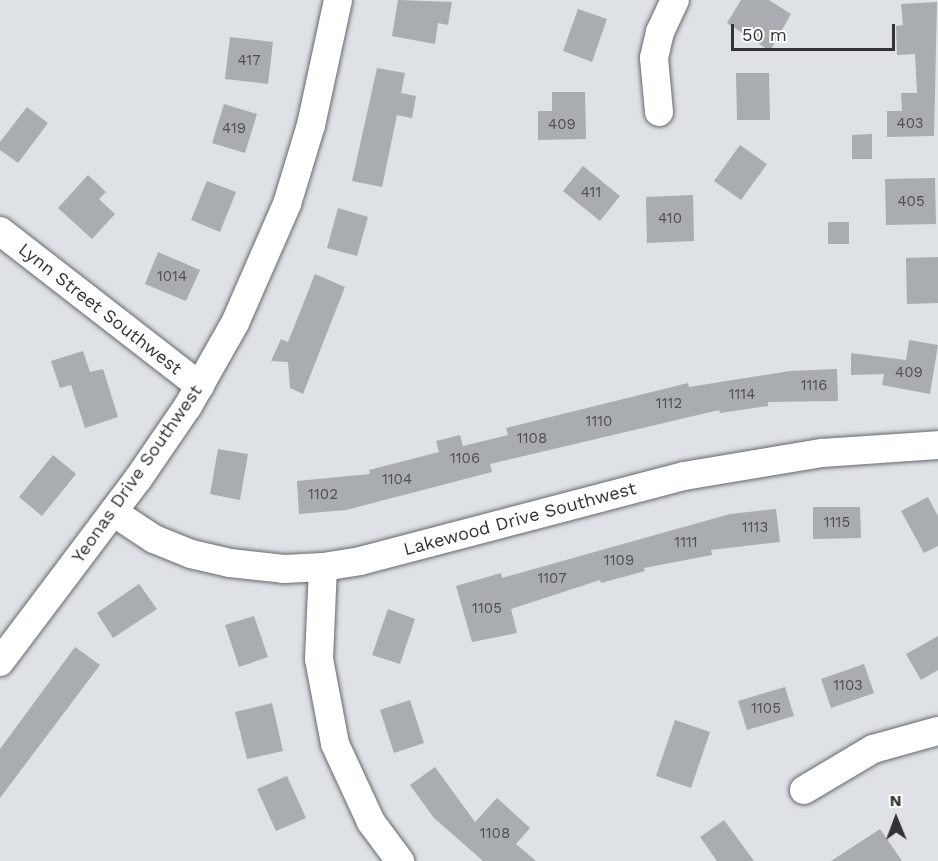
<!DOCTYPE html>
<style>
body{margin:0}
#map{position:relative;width:938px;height:861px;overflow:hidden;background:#dee1e5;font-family:"Work Sans",sans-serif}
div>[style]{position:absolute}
.building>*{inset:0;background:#a9acb0}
.roads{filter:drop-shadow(0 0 2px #66696d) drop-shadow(0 0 2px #66696d)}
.minor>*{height:28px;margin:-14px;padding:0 14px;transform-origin:14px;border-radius:14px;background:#fff}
span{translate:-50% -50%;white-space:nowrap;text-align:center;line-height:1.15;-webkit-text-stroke:5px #fff;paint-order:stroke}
.number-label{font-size:15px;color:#505154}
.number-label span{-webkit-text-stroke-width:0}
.street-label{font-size:18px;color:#323335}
.north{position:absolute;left:866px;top:789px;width:60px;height:60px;-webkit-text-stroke:4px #fff;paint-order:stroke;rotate:359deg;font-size:16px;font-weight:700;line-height:24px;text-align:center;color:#323335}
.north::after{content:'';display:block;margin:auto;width:21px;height:27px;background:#323335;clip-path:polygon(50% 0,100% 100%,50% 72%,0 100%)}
.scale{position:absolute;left:731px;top:24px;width:164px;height:27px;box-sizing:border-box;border:3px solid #323335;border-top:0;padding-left:8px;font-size:18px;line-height:21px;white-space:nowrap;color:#323335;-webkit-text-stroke:4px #fff;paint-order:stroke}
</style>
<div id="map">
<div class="building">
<i style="clip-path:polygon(398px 0,452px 2px,448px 25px,438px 23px,435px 44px,392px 36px)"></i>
<i style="clip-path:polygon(741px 0,769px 0,791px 14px,770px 51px,727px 23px)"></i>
<i style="clip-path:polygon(937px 2px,934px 136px,887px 137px,887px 111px,902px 111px,901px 93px,917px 93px,915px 54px,897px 55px,896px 26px,903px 25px,901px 4px)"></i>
<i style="clip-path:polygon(578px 9px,607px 19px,592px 62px,563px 51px)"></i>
<i style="clip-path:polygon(230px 37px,273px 42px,268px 84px,225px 79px)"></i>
<i style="clip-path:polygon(377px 68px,405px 73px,401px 93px,416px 96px,412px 118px,397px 115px,382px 187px,352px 181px)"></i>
<i style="clip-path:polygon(736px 73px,769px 73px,770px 120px,737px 120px)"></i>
<i style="clip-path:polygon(552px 92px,585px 92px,586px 139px,538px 140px,538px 111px,552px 111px)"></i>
<i style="clip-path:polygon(224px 104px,257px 114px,245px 153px,212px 143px)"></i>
<i style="clip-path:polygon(27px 107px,48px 123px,18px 163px,0 150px,0 142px)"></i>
<i style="clip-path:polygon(872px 134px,872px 159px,852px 159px,852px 135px)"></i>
<i style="clip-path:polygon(740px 145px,767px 164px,741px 200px,714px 181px)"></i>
<i style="clip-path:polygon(583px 166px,620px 196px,600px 221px,563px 191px)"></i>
<i style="clip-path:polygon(88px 175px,106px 192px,99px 199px,115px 214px,92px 239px,58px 208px)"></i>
<i style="clip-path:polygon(935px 178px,936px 224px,886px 225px,885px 179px)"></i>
<i style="clip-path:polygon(207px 181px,236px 192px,220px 232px,191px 220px)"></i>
<i style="clip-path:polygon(693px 195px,694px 241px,647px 243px,646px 197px)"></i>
<i style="clip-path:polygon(338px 208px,368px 217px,357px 256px,327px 248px)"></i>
<i style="clip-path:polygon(828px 222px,849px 222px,849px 244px,828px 244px)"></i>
<i style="clip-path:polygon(158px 252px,200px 270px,186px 301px,145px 284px)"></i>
<i style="clip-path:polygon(938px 257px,938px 303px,907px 304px,906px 258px)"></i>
<i style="clip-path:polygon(315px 274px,345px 287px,303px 394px,290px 388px,288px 362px,271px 361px,281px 339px,288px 342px)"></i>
<i style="clip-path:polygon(909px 340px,938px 345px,930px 394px,882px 385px,884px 374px,851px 375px,851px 353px,906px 360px)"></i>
<i style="clip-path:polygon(83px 351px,90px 372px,103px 369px,118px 417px,85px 428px,71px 385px,60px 388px,51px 361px)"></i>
<i style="clip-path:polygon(837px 369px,838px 401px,768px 402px,768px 406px,720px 413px,719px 410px,490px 464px,492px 472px,346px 510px,299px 514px,297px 481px,370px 474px,369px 470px,439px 452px,436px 441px,460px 435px,463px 446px,508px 435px,506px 428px,688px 383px,689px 387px,790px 371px)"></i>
<i style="clip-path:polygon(218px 449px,248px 454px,240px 500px,210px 494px)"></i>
<i style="clip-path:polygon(53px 455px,76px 474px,42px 516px,19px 497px)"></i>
<i style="clip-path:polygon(928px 497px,938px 516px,938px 546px,924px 553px,901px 511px)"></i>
<i style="clip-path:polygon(813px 507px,860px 507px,861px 538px,813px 539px)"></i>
<i style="clip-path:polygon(776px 509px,780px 542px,711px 550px,712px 555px,644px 568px,645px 571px,601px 583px,600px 580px,511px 609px,517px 633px,472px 642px,456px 586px,501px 573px,502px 578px,730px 514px)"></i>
<i style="clip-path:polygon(139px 584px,157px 609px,113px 638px,97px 613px)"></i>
<i style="clip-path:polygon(388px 609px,415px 619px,400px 664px,372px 655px)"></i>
<i style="clip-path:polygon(254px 616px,268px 657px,239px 667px,225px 625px)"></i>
<i style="clip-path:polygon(938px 636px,938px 670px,921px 680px,906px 654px)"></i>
<i style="clip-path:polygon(75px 647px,100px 665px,0 798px,0 749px)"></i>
<i style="clip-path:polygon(864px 664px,874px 693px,831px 708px,821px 679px)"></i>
<i style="clip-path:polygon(785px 687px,794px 716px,747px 730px,738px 701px)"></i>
<i style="clip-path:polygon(410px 700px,424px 743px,394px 753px,380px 710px)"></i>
<i style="clip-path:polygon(272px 703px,283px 751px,247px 759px,235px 712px)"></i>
<i style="clip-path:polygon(675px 720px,710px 732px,691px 788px,656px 776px)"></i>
<i style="clip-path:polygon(435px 767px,475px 822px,497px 798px,530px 828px,516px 844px,536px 861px,483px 861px,434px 818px,410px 785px)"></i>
<i style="clip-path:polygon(287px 776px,306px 818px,276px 831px,257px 789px)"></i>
<i style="clip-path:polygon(724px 820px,754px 861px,717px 861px,700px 837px)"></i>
<i style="clip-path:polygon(880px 829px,902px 861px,831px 861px)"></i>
</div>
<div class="roads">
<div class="minor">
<i style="left:659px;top:112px;width:54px;rotate:-95.3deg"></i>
<i style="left:654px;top:58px;width:27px;rotate:-77deg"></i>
<i style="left:660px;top:32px;width:35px;rotate:-65deg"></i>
<i style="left:0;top:231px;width:253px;rotate:37.8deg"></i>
<i style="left:113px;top:512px;width:49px;rotate:33.4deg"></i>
<i style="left:154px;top:539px;width:40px;rotate:22deg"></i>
<i style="left:191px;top:554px;width:40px;rotate:13deg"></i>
<i style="left:230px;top:563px;width:54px;rotate:6.3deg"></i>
<i style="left:284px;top:569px;width:39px;rotate:-3deg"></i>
<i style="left:323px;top:567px;width:37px;rotate:-9deg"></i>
<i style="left:360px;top:561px;width:335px;rotate:-14.7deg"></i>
<i style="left:684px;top:476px;width:140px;rotate:-9.5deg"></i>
<i style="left:822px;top:453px;width:116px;rotate:-3.9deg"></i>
<i style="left:323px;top:567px;width:92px;rotate:92.5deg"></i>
<i style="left:319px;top:659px;width:86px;rotate:79.3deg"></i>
<i style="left:335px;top:744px;width:86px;rotate:65.2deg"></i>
<i style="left:371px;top:822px;width:49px;rotate:53.4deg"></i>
<i style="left:0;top:662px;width:229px;rotate:-53deg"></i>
<i style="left:138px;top:479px;width:88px;rotate:-55.6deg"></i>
<i style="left:188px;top:406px;width:95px;rotate:-60.5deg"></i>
<i style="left:235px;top:323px;width:130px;rotate:-66.4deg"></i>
<i style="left:287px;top:204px;width:83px;rotate:-73.1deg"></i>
<i style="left:311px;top:125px;width:128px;rotate:-77.8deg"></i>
<i style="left:804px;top:790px;width:80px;rotate:-30.7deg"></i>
<i style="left:873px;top:749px;width:67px;rotate:-15.5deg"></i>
</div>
</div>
<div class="number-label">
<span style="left:249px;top:61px">417</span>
<span style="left:910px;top:124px">403</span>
<span style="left:562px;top:125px">409</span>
<span style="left:234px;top:129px">419</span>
<span style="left:591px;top:193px">411</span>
<span style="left:911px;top:202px">405</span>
<span style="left:670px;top:219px">410</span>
<span style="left:172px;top:277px">1014</span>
<span style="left:909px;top:373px">409</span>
<span style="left:814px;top:386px">1116</span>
<span style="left:742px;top:395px">1114</span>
<span style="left:669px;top:404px">1112</span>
<span style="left:599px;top:422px">1110</span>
<span style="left:532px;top:439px">1108</span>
<span style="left:465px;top:459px">1106</span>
<span style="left:397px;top:480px">1104</span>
<span style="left:323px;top:495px">1102</span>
<span style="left:837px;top:523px">1115</span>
<span style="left:755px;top:528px">1113</span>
<span style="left:686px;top:543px">1111</span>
<span style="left:619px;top:561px">1109</span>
<span style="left:552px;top:579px">1107</span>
<span style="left:487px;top:609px">1105</span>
<span style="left:848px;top:686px">1103</span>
<span style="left:766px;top:709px">1105</span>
<span style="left:495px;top:834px">1108</span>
</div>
<div class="street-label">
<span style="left:100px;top:309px;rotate:38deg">Lynn Street Southwest</span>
<span style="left:137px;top:474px;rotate:-55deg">Yeonas Drive Southwest</span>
<span style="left:520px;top:519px;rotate:-15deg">Lakewood Drive Southwest</span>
</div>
<div class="north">N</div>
<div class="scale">50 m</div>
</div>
